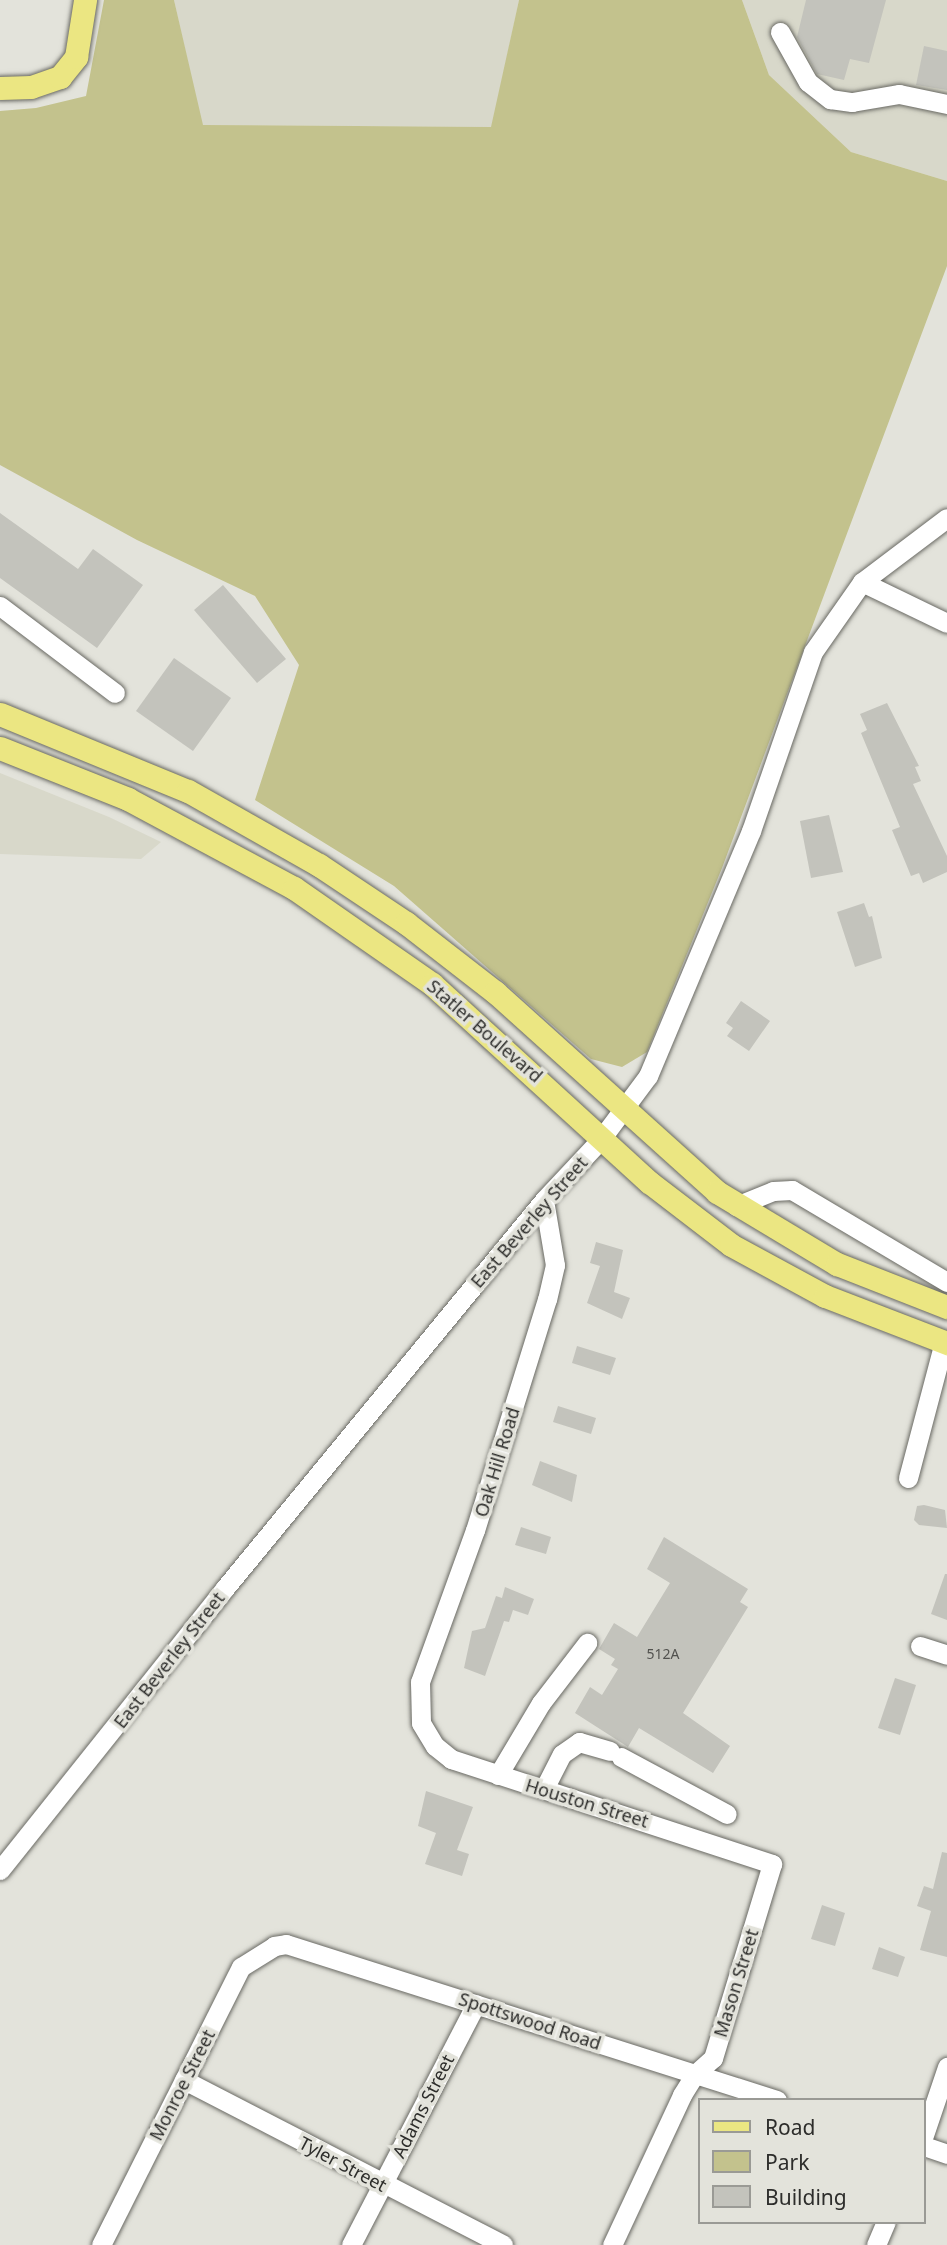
<!DOCTYPE html>
<style>
body{margin:0}
#map{position:relative;width:947px;height:2245px;overflow:hidden;background:#e3e3db;font-family:"Noto Sans",sans-serif}
div>[style]{position:absolute}
.built>*{inset:0;background:#d8d8ca}
.green>*{inset:0;background:#c3c28d}
.building>*{inset:0;background:#c3c3bc}
.roads{filter:drop-shadow(0 0 2px #696963) drop-shadow(0 0 2px #696963)}
.minor>*{height:19px;margin:-9.5px;padding:0 9.5px;transform-origin:9.5px;border-radius:9.5px;background:#fff}
.major>*{height:23px;margin:-11.5px;padding:0 11.5px;transform-origin:11.5px;border-radius:11.5px;background:#ebe682}
span{translate:-50% -50%;white-space:nowrap;text-align:center;line-height:1.15;-webkit-text-stroke:7px #e3e3db;paint-order:stroke}
.number-label{font-size:14px;color:#52524f}
.number-label span{-webkit-text-stroke-width:0}
.street-label{font-size:18px;color:#2d2d2b}
.legend{position:absolute;left:698px;top:2098px;width:228px;height:126px;box-sizing:border-box;background:#e3e3db;border:2px solid #9a9a95;margin:0;padding:9px 12px;list-style:none;font-size:21px;color:#2d2d2b}
.legend li{display:flex;align-items:center;gap:14px;height:35px}
.legend b{width:35px;border:2px solid #9a9a95}
</style>
<div id="map">
<div class="built">
<i style="clip-path:polygon(174px 0,519px 0,492px 127px,202px 125px)"></i>
<i style="clip-path:polygon(742px 0,947px 0,947px 181px,851px 152px,769px 75px)"></i>
<i style="clip-path:polygon(0 773px,109px 817px,161px 842px,141px 859px,0 854px)"></i>
</div>
<div class="green">
<i style="clip-path:polygon(104px 0,174px 0,203px 125px,491px 127px,519px 0,742px 0,769px 75px,851px 152px,947px 181px,947px 266px,722px 868px,647px 1052px,622px 1067px,591px 1059px,394px 886px,255px 800px,299px 665px,255px 596px,137px 540px,0 465px,0 111px,36px 108px,86px 96px)"></i>
</div>
<div class="building">
<i style="clip-path:polygon(806px 0,886px 0,869px 63px,850px 59px,844px 80px,817px 74px,797px 37px)"></i>
<i style="clip-path:polygon(924px 46px,947px 51px,947px 90px,916px 85px)"></i>
<i style="clip-path:polygon(0 513px,78px 569px,93px 549px,143px 585px,97px 648px,0 578px)"></i>
<i style="clip-path:polygon(223px 585px,286px 659px,257px 683px,194px 610px)"></i>
<i style="clip-path:polygon(174px 658px,231px 698px,193px 751px,136px 711px)"></i>
<i style="clip-path:polygon(887px 703px,919px 766px,915px 767px,921px 781px,913px 784px,947px 856px,947px 872px,923px 883px,919px 873px,911px 876px,904px 859px,892px 830px,900px 827px,861px 733px,867px 730px,860px 714px)"></i>
<i style="clip-path:polygon(829px 815px,843px 872px,811px 878px,800px 821px)"></i>
<i style="clip-path:polygon(864px 903px,869px 917px,872px 916px,882px 958px,855px 967px,837px 912px)"></i>
<i style="clip-path:polygon(741px 1001px,770px 1021px,749px 1051px,727px 1036px,733px 1028px,726px 1023px)"></i>
<i style="clip-path:polygon(596px 1242px,623px 1250px,614px 1292px,630px 1298px,622px 1319px,587px 1303px,600px 1266px,590px 1263px)"></i>
<i style="clip-path:polygon(577px 1346px,616px 1358px,610px 1375px,572px 1363px)"></i>
<i style="clip-path:polygon(558px 1406px,596px 1418px,591px 1434px,553px 1422px)"></i>
<i style="clip-path:polygon(540px 1461px,577px 1475px,572px 1502px,532px 1485px)"></i>
<i style="clip-path:polygon(924px 1505px,945px 1510px,947px 1528px,919px 1525px,914px 1520px,917px 1506px)"></i>
<i style="clip-path:polygon(521px 1527px,551px 1537px,546px 1554px,515px 1545px)"></i>
<i style="clip-path:polygon(664px 1537px,748px 1589px,740px 1602px,748px 1607px,683px 1713px,730px 1746px,713px 1773px,639px 1728px,628px 1747px,575px 1713px,590px 1687px,602px 1695px,618px 1669px,611px 1665px,615px 1659px,599px 1649px,614px 1623px,637px 1637px,670px 1583px,647px 1569px)"></i>
<i style="clip-path:polygon(945px 1574px,947px 1574px,947px 1620px,931px 1614px)"></i>
<i style="clip-path:polygon(505px 1587px,534px 1599px,528px 1615px,513px 1610px,509px 1622px,504px 1621px,485px 1676px,464px 1668px,472px 1631px,485px 1628px,496px 1596px,502px 1598px)"></i>
<i style="clip-path:polygon(895px 1678px,916px 1685px,900px 1735px,878px 1728px)"></i>
<i style="clip-path:polygon(426px 1791px,473px 1807px,457px 1850px,469px 1854px,462px 1876px,425px 1864px,436px 1833px,418px 1826px)"></i>
<i style="clip-path:polygon(942px 1852px,947px 1853px,947px 1957px,920px 1950px,931px 1911px,917px 1906px,924px 1886px,933px 1889px)"></i>
<i style="clip-path:polygon(822px 1905px,845px 1913px,835px 1946px,811px 1939px)"></i>
<i style="clip-path:polygon(879px 1947px,905px 1957px,898px 1977px,872px 1969px)"></i>
</div>
<div class="roads">
<div class="minor">
<i style="left:780px;top:32px;width:57px;rotate:60.8deg"></i>
<i style="left:808px;top:82px;width:28px;rotate:38deg"></i>
<i style="left:830px;top:99px;width:22px;rotate:8deg"></i>
<i style="left:852px;top:102px;width:48px;rotate:-9.7deg"></i>
<i style="left:899px;top:94px;width:49px;rotate:11.8deg"></i>
<i style="left:862px;top:582px;width:94px;rotate:25.8deg"></i>
<i style="left:0;top:606px;width:144px;rotate:37.1deg"></i>
<i style="left:544px;top:1200px;width:66px;rotate:80.4deg"></i>
<i style="left:555px;top:1265px;width:35px;rotate:103deg"></i>
<i style="left:547px;top:1299px;width:242px;rotate:107.3deg"></i>
<i style="left:475px;top:1530px;width:162px;rotate:109.9deg"></i>
<i style="left:420px;top:1682px;width:41px;rotate:88.6deg"></i>
<i style="left:421px;top:1723px;width:27px;rotate:59deg"></i>
<i style="left:435px;top:1746px;width:21px;rotate:39deg"></i>
<i style="left:451px;top:1759px;width:338px;rotate:18.1deg"></i>
<i style="left:772px;top:1864px;width:203px;rotate:106.9deg"></i>
<i style="left:713px;top:2058px;width:24px;rotate:138deg"></i>
<i style="left:695px;top:2074px;width:25px;rotate:122deg"></i>
<i style="left:682px;top:2095px;width:166px;rotate:115deg"></i>
<i style="left:736px;top:1206px;width:40px;rotate:-22deg"></i>
<i style="left:773px;top:1191px;width:19px;rotate:-3deg"></i>
<i style="left:792px;top:1190px;width:180px;rotate:30.7deg"></i>
<i style="left:908px;top:1478px;width:141px;rotate:-75.2deg"></i>
<i style="left:920px;top:1646px;width:28px;rotate:18deg"></i>
<i style="left:621px;top:1757px;width:120px;rotate:28.3deg"></i>
<i style="left:498px;top:1775px;width:84px;rotate:-59.2deg"></i>
<i style="left:541px;top:1703px;width:76px;rotate:-52.5deg"></i>
<i style="left:544px;top:1789px;width:39px;rotate:-63deg"></i>
<i style="left:562px;top:1754px;width:21px;rotate:-35deg"></i>
<i style="left:579px;top:1742px;width:32px;rotate:16deg"></i>
<i style="left:0;top:1870px;width:361px;rotate:-51.4deg"></i>
<i style="left:225px;top:1588px;width:502px;rotate:-50.57deg"></i>
<i style="left:544px;top:1200px;width:83px;rotate:-46.9deg"></i>
<i style="left:601px;top:1139px;width:79px;rotate:-53.3deg"></i>
<i style="left:648px;top:1076px;width:266px;rotate:-67.2deg"></i>
<i style="left:751px;top:831px;width:189px;rotate:-70.9deg"></i>
<i style="left:813px;top:652px;width:85px;rotate:-55deg"></i>
<i style="left:862px;top:582px;width:106px;rotate:-37deg"></i>
<i style="left:184px;top:2080px;width:359px;rotate:27.3deg"></i>
<i style="left:924px;top:2135px;width:72px;rotate:-71.3deg"></i>
<i style="left:924px;top:2146px;width:24px;rotate:19deg"></i>
<i style="left:101px;top:2245px;width:311px;rotate:-63.3deg"></i>
<i style="left:241px;top:1967px;width:39px;rotate:-32deg"></i>
<i style="left:274px;top:1946px;width:12px;rotate:-9deg"></i>
<i style="left:286px;top:1944px;width:515px;rotate:17.63deg"></i>
<i style="left:351px;top:2245px;width:271px;rotate:-62.6deg"></i>
<i style="left:876px;top:2245px;width:25px;rotate:-67deg"></i>
</div>
<div class="major">
<i style="left:0;top:88px;width:31px;rotate:-2deg"></i>
<i style="left:31px;top:87px;width:31px;rotate:-19deg"></i>
<i style="left:60px;top:77px;width:26px;rotate:-51deg"></i>
<i style="left:76px;top:57px;width:58px;rotate:-81deg"></i>
<i style="left:0;top:714px;width:203px;rotate:22.3deg"></i>
<i style="left:188px;top:791px;width:150px;rotate:29.5deg"></i>
<i style="left:319px;top:865px;width:105px;rotate:33.7deg"></i>
<i style="left:406px;top:923px;width:113px;rotate:37.8deg"></i>
<i style="left:495px;top:992px;width:299px;rotate:42deg"></i>
<i style="left:717px;top:1192px;width:140px;rotate:31deg"></i>
<i style="left:837px;top:1264px;width:118px;rotate:21.4deg"></i>
<i style="left:0;top:748px;width:138px;rotate:21.7deg"></i>
<i style="left:128px;top:799px;width:188px;rotate:28.2deg"></i>
<i style="left:294px;top:888px;width:168px;rotate:34.8deg"></i>
<i style="left:432px;top:984px;width:294px;rotate:42.4deg"></i>
<i style="left:649px;top:1182px;width:103px;rotate:37.5deg"></i>
<i style="left:731px;top:1245px;width:107px;rotate:28.5deg"></i>
<i style="left:825px;top:1296px;width:131px;rotate:21.1deg"></i>
</div>
</div>
<div class="number-label">
<span style="left:663px;top:1654px">512A</span>
</div>
<div class="street-label">
<span style="left:485px;top:1031px;rotate:41deg">Statler Boulevard</span>
<span style="left:529px;top:1222px;rotate:-49deg">East Beverley Street</span>
<span style="left:497px;top:1462px;rotate:-73deg">Oak Hill Road</span>
<span style="left:169px;top:1660px;rotate:-52deg">East Beverley Street</span>
<span style="left:587px;top:1803px;rotate:17deg">Houston Street</span>
<span style="left:736px;top:1983px;rotate:-73deg">Mason Street</span>
<span style="left:530px;top:2021px;rotate:18deg">Spottswood Road</span>
<span style="left:182px;top:2085px;rotate:-63deg">Monroe Street</span>
<span style="left:423px;top:2106px;rotate:-63deg">Adams Street</span>
<span style="left:343px;top:2164px;rotate:28deg">Tyler Street</span>
</div>
<ul class="legend">
<li><b style="height:9px;background:#ebe682"></b>Road</li>
<li><b style="height:19px;background:#c3c28d"></b>Park</li>
<li><b style="height:19px;background:#c3c3bc"></b>Building</li>
</ul>
</div>
